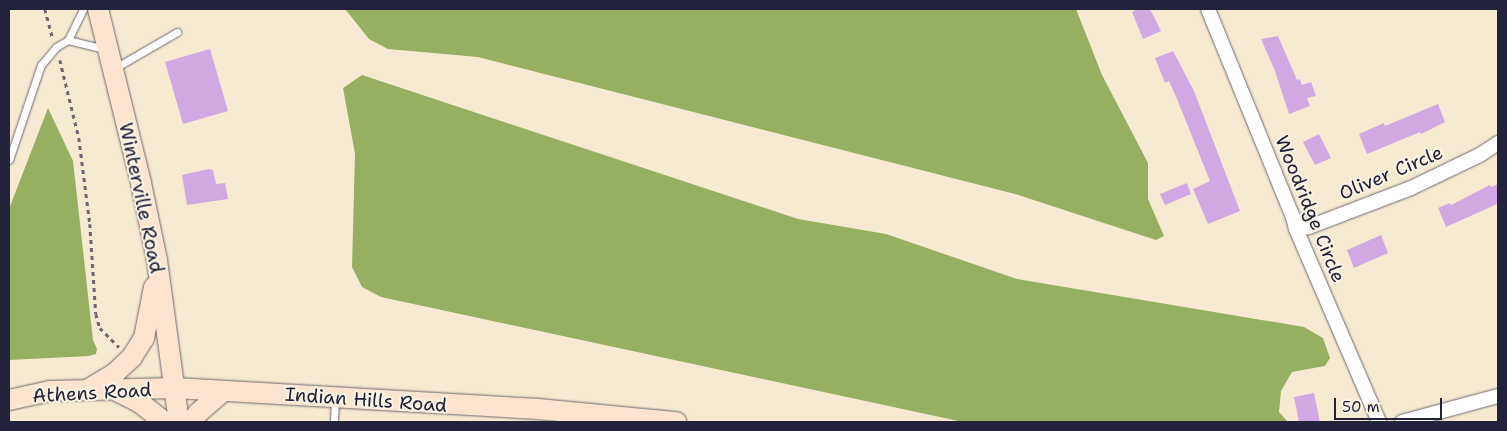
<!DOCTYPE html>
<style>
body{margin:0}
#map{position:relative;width:1507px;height:431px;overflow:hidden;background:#f7ead3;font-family:"Shantell Sans",sans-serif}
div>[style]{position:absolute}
.forest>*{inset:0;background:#96af60}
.building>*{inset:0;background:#d0a9e2}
.path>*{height:2.5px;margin-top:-1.25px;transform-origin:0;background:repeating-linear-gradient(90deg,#6d6870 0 4px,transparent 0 8px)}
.roads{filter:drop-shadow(0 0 1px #6d6870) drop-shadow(0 0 1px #6d6870)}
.lane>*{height:7px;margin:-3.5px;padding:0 3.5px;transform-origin:3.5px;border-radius:3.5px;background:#fff}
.street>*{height:14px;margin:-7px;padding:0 7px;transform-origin:7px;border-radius:7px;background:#fff}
.secondary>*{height:20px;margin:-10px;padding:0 10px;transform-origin:10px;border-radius:10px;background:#fde4d1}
span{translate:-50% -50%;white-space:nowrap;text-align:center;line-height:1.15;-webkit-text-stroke:4px #fcf5e5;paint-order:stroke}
.street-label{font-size:19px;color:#22223b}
.frame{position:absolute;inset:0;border:10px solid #22223b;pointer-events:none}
.scale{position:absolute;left:1334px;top:398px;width:108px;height:22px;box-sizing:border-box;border:2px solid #22223b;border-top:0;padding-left:6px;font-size:15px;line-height:18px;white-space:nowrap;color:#22223b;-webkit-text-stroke:4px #fcf5e5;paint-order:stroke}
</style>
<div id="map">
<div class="forest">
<i style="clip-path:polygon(345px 9px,1076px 9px,1102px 75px,1148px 163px,1148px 199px,1164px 236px,1156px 240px,1015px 194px,478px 57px,388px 49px,369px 39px)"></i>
<i style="clip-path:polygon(362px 75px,798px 219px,886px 234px,1017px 279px,1304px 327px,1323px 338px,1330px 358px,1325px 366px,1292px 372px,1281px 391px,1279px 412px,1288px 422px,963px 422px,381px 297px,362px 287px,352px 267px,355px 154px,343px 88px)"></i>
<i style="clip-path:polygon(48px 108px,73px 161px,93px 340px,97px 349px,96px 354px,89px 356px,9px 360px,9px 209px)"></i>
</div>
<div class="building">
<i style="clip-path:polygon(1138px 9px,1150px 9px,1161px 31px,1143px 39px,1132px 12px)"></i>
<i style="clip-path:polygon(1278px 36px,1297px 80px,1300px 79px,1302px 85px,1311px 82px,1316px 96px,1307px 98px,1310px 106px,1289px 114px,1275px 71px,1261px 39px)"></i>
<i style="clip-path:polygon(210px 49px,228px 111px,183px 124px,165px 62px)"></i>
<i style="clip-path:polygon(1173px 51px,1194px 91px,1240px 211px,1208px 224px,1193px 189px,1210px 181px,1177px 99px,1169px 81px,1165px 83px,1155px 58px)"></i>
<i style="clip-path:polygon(1438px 104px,1445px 122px,1421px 134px,1420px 132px,1367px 154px,1359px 134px,1384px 123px,1385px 126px)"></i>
<i style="clip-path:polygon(1319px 134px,1331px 158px,1315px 165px,1303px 142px)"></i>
<i style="clip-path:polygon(209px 169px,213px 170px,216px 184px,225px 183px,228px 199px,187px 205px,182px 175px)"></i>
<i style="clip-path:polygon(1187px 183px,1191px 194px,1165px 205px,1160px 194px)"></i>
<i style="clip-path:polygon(1498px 184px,1498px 202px,1495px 205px,1446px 227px,1438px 208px,1450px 203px,1451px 205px,1490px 185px,1491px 187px)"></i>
<i style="clip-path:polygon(1381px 235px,1388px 253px,1354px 268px,1347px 250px)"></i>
<i style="clip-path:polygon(1314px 393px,1320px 422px,1299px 422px,1294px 397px)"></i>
</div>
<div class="path">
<i style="left:45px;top:9px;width:30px;rotate:75deg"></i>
<i style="left:60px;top:60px;width:80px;rotate:76.3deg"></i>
<i style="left:79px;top:138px;width:87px;rotate:82.7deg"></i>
<i style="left:90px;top:224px;width:90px;rotate:86.2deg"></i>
<i style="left:96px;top:314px;width:15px;rotate:74deg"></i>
<i style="left:100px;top:328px;width:27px;rotate:45deg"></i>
</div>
<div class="roads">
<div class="lane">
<i style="left:68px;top:40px;width:37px;rotate:14deg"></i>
<i style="left:115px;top:68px;width:72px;rotate:-30.1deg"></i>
<i style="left:9px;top:160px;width:100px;rotate:-71.4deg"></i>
<i style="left:41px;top:65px;width:23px;rotate:-50deg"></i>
<i style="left:56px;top:47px;width:14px;rotate:-30deg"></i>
<i style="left:68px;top:40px;width:34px;rotate:-64deg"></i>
<i style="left:334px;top:422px;width:23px;rotate:-88deg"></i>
</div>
<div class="street">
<i style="left:1208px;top:9px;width:225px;rotate:67.8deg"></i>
<i style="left:1293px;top:217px;width:12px;rotate:76deg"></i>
<i style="left:1296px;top:229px;width:210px;rotate:66.7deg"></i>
<i style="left:1296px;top:229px;width:13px;rotate:-9deg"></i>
<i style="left:1309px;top:227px;width:109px;rotate:-20.9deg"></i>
<i style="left:1411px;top:188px;width:76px;rotate:-25.6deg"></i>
<i style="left:1480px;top:155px;width:22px;rotate:-34deg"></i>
<i style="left:1402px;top:422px;width:99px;rotate:-15.2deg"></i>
</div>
<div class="secondary">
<i style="left:98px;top:9px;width:179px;rotate:76.1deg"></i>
<i style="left:141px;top:183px;width:79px;rotate:78.3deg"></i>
<i style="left:157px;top:260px;width:163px;rotate:82.3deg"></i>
<i style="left:87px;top:390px;width:33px;rotate:-31deg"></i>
<i style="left:115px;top:373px;width:23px;rotate:-43deg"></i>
<i style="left:132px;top:357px;width:22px;rotate:-58deg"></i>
<i style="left:144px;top:338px;width:52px;rotate:-78.9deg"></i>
<i style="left:117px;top:391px;width:25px;rotate:27deg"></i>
<i style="left:139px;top:402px;width:33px;rotate:38deg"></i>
<i style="left:9px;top:400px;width:42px;rotate:-12.4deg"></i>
<i style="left:50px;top:391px;width:125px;rotate:-1.4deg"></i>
<i style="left:175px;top:388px;width:364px;rotate:3.3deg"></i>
<i style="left:538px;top:409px;width:139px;rotate:5.4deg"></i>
<i style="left:192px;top:422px;width:11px;rotate:-56deg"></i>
<i style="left:198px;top:413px;width:33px;rotate:-41deg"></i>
</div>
</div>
<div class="street-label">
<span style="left:1391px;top:173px;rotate:-23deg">Oliver Circle</span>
<span style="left:141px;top:198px;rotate:78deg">Winterville Road</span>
<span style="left:1310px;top:209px;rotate:68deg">Woodridge Circle</span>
<span style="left:92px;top:393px;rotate:-3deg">Athens Road</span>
<span style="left:366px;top:400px;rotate:4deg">Indian Hills Road</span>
</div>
<div class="frame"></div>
<div class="scale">50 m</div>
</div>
